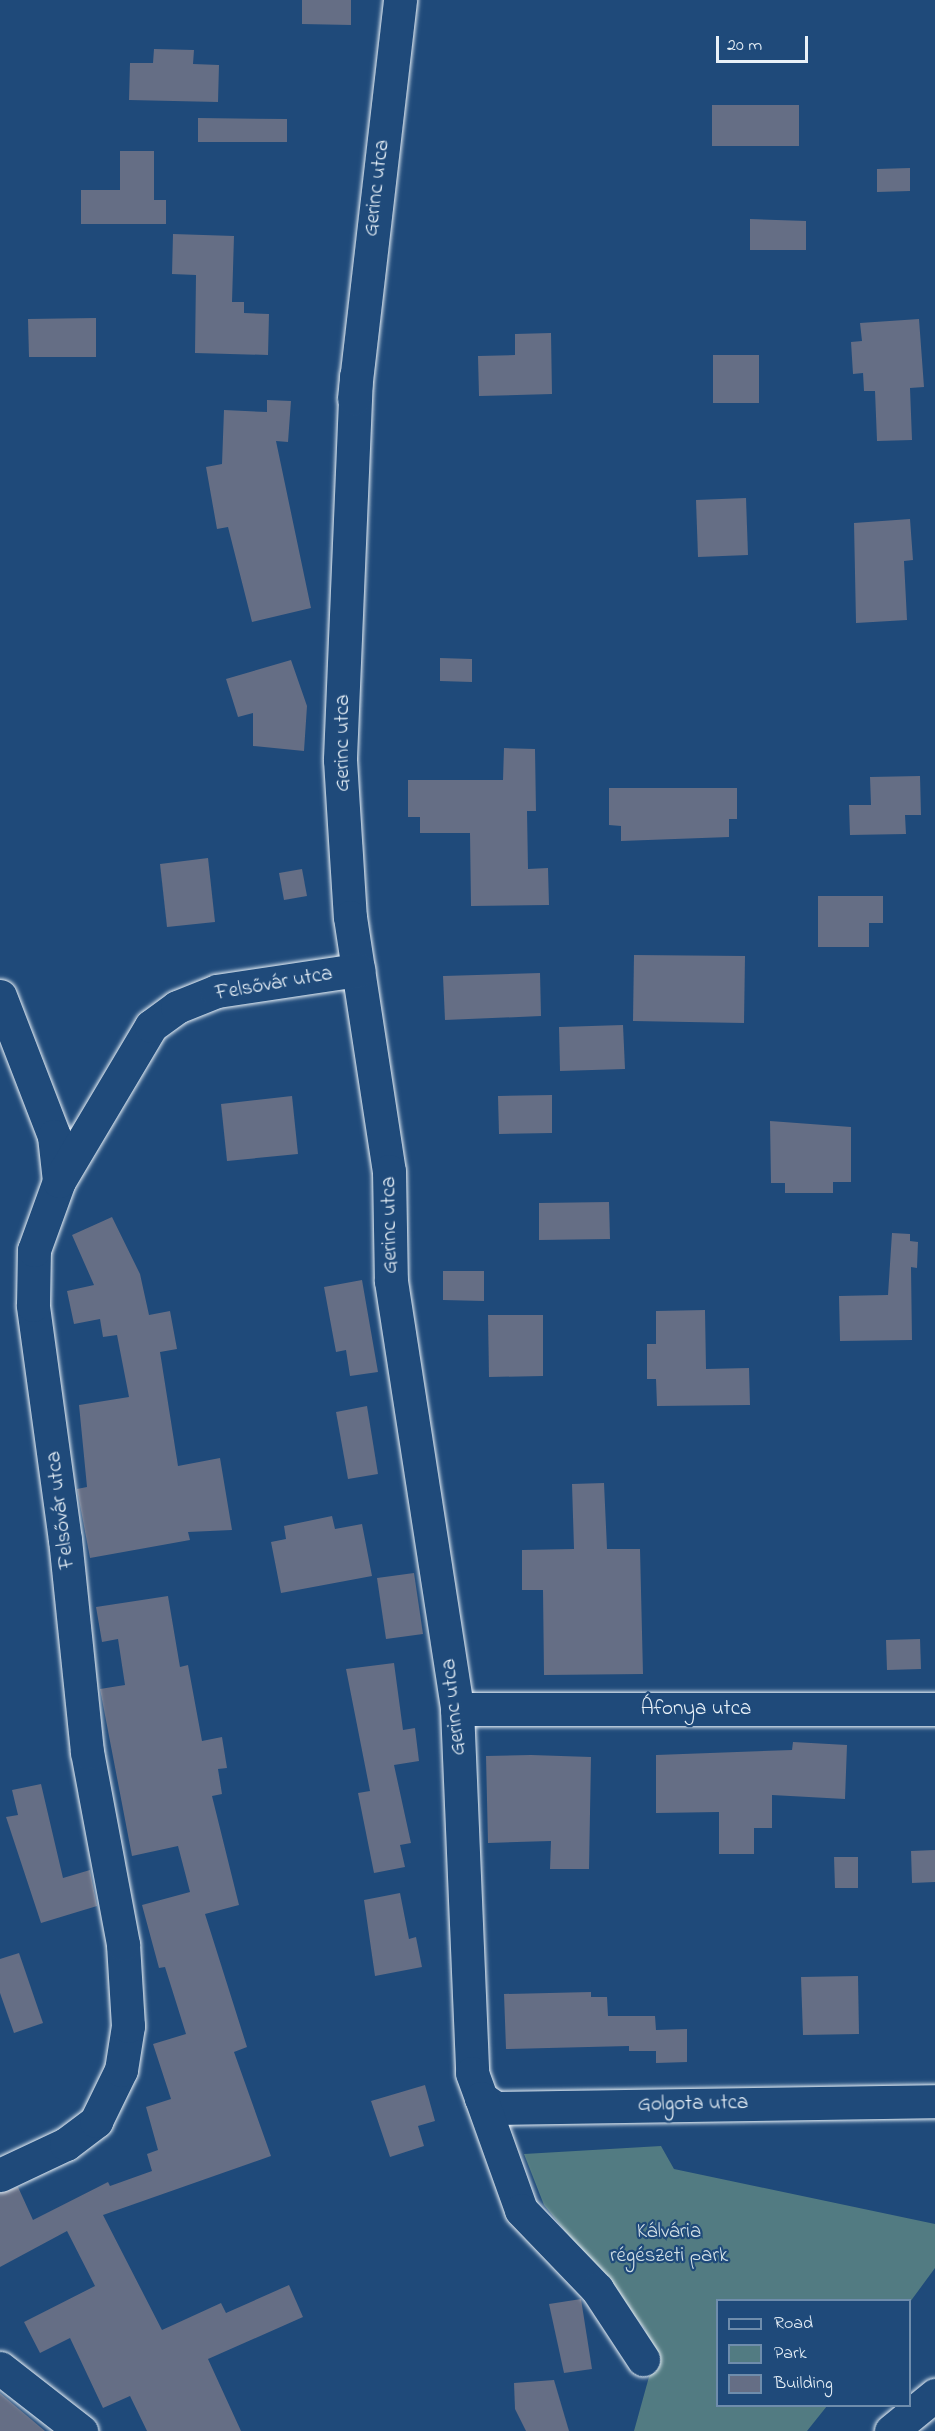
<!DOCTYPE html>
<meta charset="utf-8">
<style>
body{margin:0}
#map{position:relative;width:935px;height:2431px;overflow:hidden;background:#1f4a7a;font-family:"Indie Flower",sans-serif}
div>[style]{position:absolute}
.green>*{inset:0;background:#527b82}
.building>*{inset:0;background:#656e85}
.roads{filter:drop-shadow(0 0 2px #e8f1f8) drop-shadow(0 0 2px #e8f1f8)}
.minor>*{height:33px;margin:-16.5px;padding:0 16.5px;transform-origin:16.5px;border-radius:16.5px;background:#1f4a7a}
.major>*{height:33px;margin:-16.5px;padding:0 16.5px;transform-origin:16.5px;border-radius:16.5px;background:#1f4a7a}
span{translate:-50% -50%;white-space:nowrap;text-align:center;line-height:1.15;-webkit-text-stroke:4.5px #1f4a7a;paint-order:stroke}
.street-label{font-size:21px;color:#e8f1f8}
.park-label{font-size:21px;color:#d2dfe6}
.legend{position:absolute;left:716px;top:2299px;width:195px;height:108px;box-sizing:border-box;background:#1f4a7a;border:2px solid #6f8dac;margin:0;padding:8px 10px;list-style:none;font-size:18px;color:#e8f1f8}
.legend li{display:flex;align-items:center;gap:12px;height:30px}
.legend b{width:30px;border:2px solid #6f8dac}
.scale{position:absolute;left:716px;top:36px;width:92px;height:27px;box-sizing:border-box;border:3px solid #e8f1f8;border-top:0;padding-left:8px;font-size:18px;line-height:21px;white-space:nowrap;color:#e8f1f8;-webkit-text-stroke:4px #1f4a7a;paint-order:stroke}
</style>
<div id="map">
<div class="green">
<i style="clip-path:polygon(661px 2146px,674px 2169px,935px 2224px,935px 2268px,910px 2302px,718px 2300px,718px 2406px,827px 2406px,807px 2431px,634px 2431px,652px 2366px,645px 2329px,544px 2205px,524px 2154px)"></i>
</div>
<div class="building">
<i style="clip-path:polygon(302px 0,351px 0,351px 25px,302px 24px)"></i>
<i style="clip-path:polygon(154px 49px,194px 50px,193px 64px,219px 65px,218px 102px,129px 100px,130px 63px,153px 63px)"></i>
<i style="clip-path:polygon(712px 105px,799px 105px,799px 146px,712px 146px)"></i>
<i style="clip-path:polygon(198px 118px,287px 119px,287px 142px,198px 142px)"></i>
<i style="clip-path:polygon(120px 151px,154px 151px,154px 200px,166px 200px,166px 224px,81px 224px,81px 190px,120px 190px)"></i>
<i style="clip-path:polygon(910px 168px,910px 191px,877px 192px,877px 169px)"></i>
<i style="clip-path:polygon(750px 219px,806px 221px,806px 250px,750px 250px)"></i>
<i style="clip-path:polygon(173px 234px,234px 236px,232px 302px,244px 302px,244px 313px,269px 314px,268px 355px,195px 353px,196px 275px,172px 274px)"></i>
<i style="clip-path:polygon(96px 318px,96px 357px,29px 357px,28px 319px)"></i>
<i style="clip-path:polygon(919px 319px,924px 387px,910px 388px,912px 440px,877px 441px,875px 391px,864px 391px,863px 373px,853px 374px,851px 342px,862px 341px,860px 323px)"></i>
<i style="clip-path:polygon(551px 333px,552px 394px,479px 396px,478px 356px,515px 355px,515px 334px)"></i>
<i style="clip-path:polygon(713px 355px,759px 355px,759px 403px,713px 403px)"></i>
<i style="clip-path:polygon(267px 400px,291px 401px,288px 442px,276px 441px,311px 608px,252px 622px,228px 527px,217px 529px,206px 467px,222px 464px,224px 410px,267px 412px)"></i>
<i style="clip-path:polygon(746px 498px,748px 555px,698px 557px,696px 500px)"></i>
<i style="clip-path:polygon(910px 519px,913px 560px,904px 561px,907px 620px,856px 623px,854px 523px)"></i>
<i style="clip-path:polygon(440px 658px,472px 659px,472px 682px,440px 681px)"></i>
<i style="clip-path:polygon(291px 660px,307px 706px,304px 751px,253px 746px,253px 713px,238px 717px,226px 679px)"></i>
<i style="clip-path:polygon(504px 748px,535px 749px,536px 811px,527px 811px,528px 869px,548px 868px,549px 905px,471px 906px,470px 833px,420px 833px,420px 817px,408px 817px,408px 780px,503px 780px)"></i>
<i style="clip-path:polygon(920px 776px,921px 815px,905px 815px,906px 834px,850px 835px,849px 805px,871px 805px,870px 777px)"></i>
<i style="clip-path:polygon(609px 788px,737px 788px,737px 819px,729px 819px,729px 837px,621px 841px,621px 826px,609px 825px)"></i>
<i style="clip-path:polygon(208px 858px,215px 922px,167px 927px,160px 864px)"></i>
<i style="clip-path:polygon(302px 869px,307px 896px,284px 900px,279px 873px)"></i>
<i style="clip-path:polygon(818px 896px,883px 896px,883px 923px,869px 923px,869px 947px,818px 947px)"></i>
<i style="clip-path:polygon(634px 955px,745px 956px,744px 1023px,633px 1021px)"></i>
<i style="clip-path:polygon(540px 973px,541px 1016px,445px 1020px,443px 976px)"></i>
<i style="clip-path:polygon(623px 1025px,625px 1069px,560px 1071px,559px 1027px)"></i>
<i style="clip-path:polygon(552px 1095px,552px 1133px,499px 1134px,498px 1096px)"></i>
<i style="clip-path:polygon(292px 1096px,298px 1154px,227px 1161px,221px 1104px)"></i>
<i style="clip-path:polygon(770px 1121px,851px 1127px,851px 1182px,833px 1182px,833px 1193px,785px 1193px,785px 1183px,771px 1183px)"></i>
<i style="clip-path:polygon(609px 1202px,610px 1239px,539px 1240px,539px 1203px)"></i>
<i style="clip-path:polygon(112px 1217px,140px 1274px,149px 1315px,170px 1311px,177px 1349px,160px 1352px,178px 1466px,220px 1458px,232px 1530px,188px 1532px,190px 1540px,90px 1558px,77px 1489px,87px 1487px,79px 1405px,129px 1397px,117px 1335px,103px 1337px,100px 1319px,74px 1324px,67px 1291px,94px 1285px,72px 1235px)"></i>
<i style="clip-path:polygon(892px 1233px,910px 1234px,910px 1241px,918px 1242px,917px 1268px,911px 1267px,912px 1340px,840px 1341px,839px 1296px,888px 1295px)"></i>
<i style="clip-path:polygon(443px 1271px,484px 1271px,484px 1301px,443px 1300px)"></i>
<i style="clip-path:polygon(362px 1280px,378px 1372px,350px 1376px,346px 1350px,336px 1352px,324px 1287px)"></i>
<i style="clip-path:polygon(705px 1310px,706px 1369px,749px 1368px,750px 1405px,657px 1406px,656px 1379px,647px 1379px,647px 1344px,656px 1344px,656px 1311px)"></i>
<i style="clip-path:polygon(488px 1315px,543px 1315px,543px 1376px,489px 1377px)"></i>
<i style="clip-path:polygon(367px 1406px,378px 1474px,348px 1479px,336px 1412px)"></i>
<i style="clip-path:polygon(604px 1483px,607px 1549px,640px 1549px,643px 1674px,544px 1675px,543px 1590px,522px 1590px,522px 1550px,574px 1549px,572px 1484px)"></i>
<i style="clip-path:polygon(332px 1516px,335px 1529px,362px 1524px,372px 1576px,281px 1593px,271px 1542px,286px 1539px,284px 1526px)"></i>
<i style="clip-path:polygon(414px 1573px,423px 1634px,386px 1639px,377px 1578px)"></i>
<i style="clip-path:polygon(168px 1596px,180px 1667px,188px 1665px,202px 1741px,222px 1737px,227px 1768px,218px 1769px,222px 1794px,212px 1796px,239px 1905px,205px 1914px,247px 2047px,234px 2052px,271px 2156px,103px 2215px,162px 2330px,221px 2303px,226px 2313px,289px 2285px,303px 2317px,208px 2359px,241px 2431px,147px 2431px,130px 2396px,103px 2408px,70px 2338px,40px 2353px,24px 2322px,95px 2286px,67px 2231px,0 2267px,0 2193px,18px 2187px,33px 2220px,108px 2182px,110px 2186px,152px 2171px,147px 2154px,158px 2150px,146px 2107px,171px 2099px,153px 2044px,186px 2034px,165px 1967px,159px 1968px,142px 1905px,190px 1892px,178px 1846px,132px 1856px,100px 1689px,125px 1685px,118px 1639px,102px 1642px,96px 1607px)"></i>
<i style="clip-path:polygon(920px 1639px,921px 1669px,887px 1670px,886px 1640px)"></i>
<i style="clip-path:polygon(394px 1663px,403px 1730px,415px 1728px,419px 1761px,394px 1765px,411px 1843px,400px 1845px,405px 1867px,374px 1873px,358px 1793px,370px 1791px,346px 1669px)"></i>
<i style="clip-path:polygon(793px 1742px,847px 1745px,845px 1799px,772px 1795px,772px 1828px,754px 1828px,754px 1854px,719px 1854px,719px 1812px,656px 1813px,656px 1755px,792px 1750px)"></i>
<i style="clip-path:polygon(531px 1755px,591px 1757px,589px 1869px,550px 1869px,551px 1841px,488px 1843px,486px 1756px)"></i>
<i style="clip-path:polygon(41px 1784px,63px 1878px,90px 1870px,97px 1906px,41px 1923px,6px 1817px,18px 1815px,12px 1790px)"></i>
<i style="clip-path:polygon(935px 1850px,935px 1882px,912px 1883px,911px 1851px)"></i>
<i style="clip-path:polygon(834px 1857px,858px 1857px,858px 1888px,835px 1888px)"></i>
<i style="clip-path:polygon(400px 1893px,409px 1939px,416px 1937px,422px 1967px,375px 1976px,364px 1900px)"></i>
<i style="clip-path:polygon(19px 1953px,43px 2023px,14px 2033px,0 1993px,0 1959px)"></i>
<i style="clip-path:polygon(858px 1976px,859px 2034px,803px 2035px,801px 1977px)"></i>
<i style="clip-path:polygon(591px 1992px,591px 1997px,607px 1997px,608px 2016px,655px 2016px,656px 2030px,687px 2029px,687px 2062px,656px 2063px,656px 2051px,629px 2051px,629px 2046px,506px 2049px,504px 1994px)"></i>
<i style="clip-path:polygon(425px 2085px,435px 2121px,418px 2126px,424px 2146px,390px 2157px,371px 2101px)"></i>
<i style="clip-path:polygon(581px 2299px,592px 2369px,564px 2373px,549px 2304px)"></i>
<i style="clip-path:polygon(554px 2380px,569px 2431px,526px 2431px,515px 2409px,514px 2383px)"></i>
<i style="clip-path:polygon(0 2393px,45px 2431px,0 2431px)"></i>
</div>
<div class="roads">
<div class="minor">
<i style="left:356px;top:376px;width:384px;rotate:92.4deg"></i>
<i style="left:340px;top:760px;width:157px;rotate:86.4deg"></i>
<i style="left:350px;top:917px;width:257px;rotate:81.3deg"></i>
<i style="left:389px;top:1171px;width:110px;rotate:89deg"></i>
<i style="left:391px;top:1281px;width:433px;rotate:81.2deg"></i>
<i style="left:457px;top:1709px;width:364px;rotate:87.6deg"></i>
<i style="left:472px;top:2073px;width:27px;rotate:70deg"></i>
<i style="left:481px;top:2098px;width:18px;rotate:34deg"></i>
<i style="left:496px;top:2108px;width:439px;rotate:-0.9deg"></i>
<i style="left:354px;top:398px;width:401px;rotate:-83.4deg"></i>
<i style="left:0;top:996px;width:150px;rotate:68.9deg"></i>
<i style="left:54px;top:1136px;width:45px;rotate:83.7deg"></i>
<i style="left:457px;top:1709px;width:478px"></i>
<i style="left:481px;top:2098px;width:119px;rotate:70.3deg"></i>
<i style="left:521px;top:2210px;width:110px;rotate:46.1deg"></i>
<i style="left:597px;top:2289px;width:84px;rotate:56.7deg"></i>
<i style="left:0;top:2175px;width:73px;rotate:-25.2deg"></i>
<i style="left:66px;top:2144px;width:38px;rotate:-37deg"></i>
<i style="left:96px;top:2121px;width:57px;rotate:-63.9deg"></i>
<i style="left:121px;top:2070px;width:45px;rotate:-81deg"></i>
<i style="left:128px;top:2026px;width:82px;rotate:-93.5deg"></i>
<i style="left:123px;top:1944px;width:195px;rotate:-100.6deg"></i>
<i style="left:87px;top:1752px;width:213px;rotate:-95.9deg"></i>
<i style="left:65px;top:1540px;width:237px;rotate:-97.8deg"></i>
<i style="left:33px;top:1305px;width:55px;rotate:-89deg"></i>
<i style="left:34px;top:1250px;width:73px;rotate:-70.1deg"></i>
<i style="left:59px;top:1181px;width:180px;rotate:-59.3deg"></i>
<i style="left:151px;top:1026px;width:32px;rotate:-36deg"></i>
<i style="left:177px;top:1007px;width:43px;rotate:-21.8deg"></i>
<i style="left:217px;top:991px;width:143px;rotate:-8.5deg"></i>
<i style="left:891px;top:2431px;width:57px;rotate:-39.3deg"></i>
</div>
<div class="major">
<i style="left:0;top:2368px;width:103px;rotate:37.9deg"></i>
</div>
</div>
<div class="street-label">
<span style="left:377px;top:188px;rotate:-83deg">Gerinc utca</span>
<span style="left:343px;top:743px;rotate:-90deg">Gerinc utca</span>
<span style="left:274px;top:984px;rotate:-10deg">Felsővár utca</span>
<span style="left:390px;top:1225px;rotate:-91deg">Gerinc utca</span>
<span style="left:61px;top:1510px;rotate:-97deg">Felsővár utca</span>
<span style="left:454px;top:1707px;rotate:-96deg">Gerinc utca</span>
<span style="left:696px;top:1709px">Áfonya utca</span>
<span style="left:693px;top:2104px;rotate:-1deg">Golgota utca</span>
</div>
<div class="park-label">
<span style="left:669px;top:2244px">Kálvária<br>régészeti park</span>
</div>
<ul class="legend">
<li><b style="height:8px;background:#1f4a7a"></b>Road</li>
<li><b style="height:16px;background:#527b82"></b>Park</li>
<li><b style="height:16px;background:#656e85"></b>Building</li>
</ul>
<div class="scale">20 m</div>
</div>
